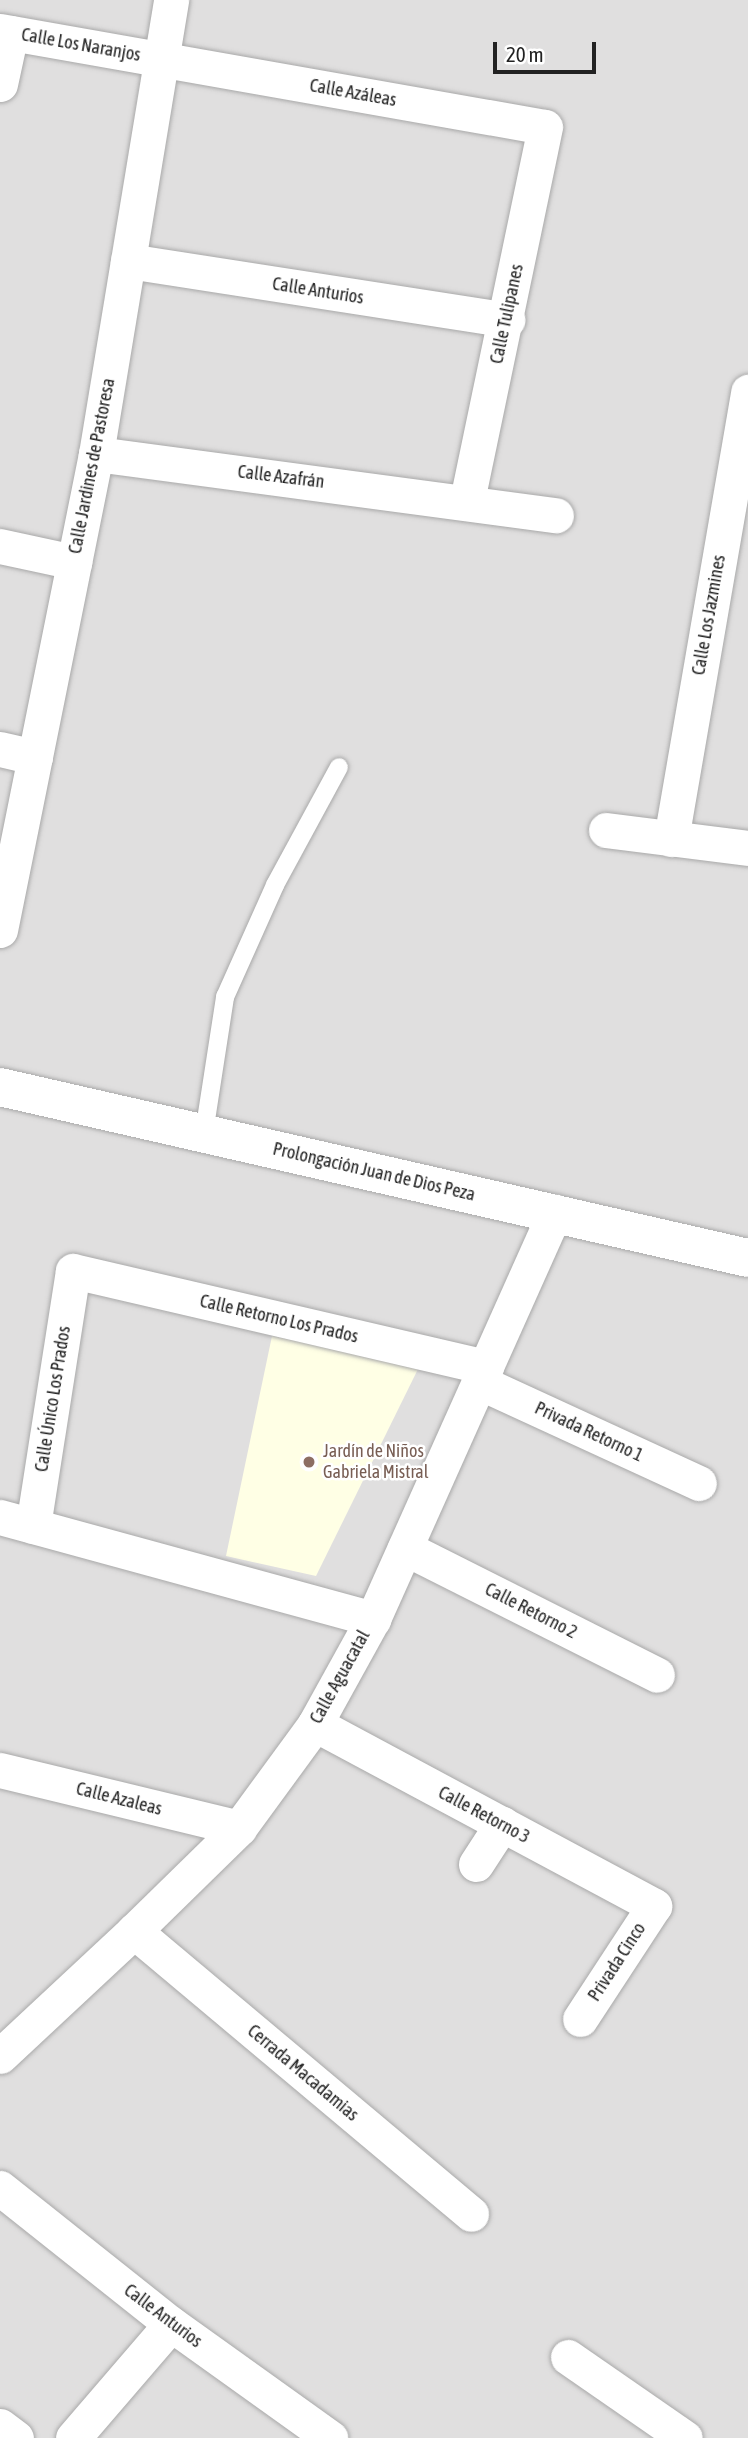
<!DOCTYPE html>
<meta charset="utf-8">
<style>
body{margin:0}
#map{position:relative;width:748px;height:2438px;overflow:hidden;background:#f2efe9;font-family:"Asap Condensed",sans-serif}
div>[style]{position:absolute}
.residential>*{inset:0;background:#e0dfdf}
.education>*{inset:0;background:#ffffe5}
.roads{filter:drop-shadow(0 0 2px #a9a9a9) drop-shadow(0 0 2px #a9a9a9)}
.service>*{height:18px;margin:-9px;padding:0 9px;transform-origin:9px;border-radius:9px;background:#fff}
.minor>*{height:35px;margin:-17.5px;padding:0 17.5px;transform-origin:17.5px;border-radius:17.5px;background:#fff}
.tertiary>*{height:38px;margin:-19px;padding:0 19px;transform-origin:19px;border-radius:19px;background:#fff}
.dots>*{width:19px;height:19px;translate:-50% -50%;box-sizing:border-box;border:4px solid #fff;border-radius:50%}
span{translate:-50% -50%;white-space:nowrap;text-align:center;line-height:1.15;-webkit-text-stroke:5px #fff;paint-order:stroke}
.street-label{font-size:18px;color:#222}
.education-label{font-size:18px;color:#785e54}
.left{translate:0 -50%;text-align:left}
.scale{position:absolute;left:493px;top:42px;width:103px;height:32px;box-sizing:border-box;border:4px solid #222;border-top:0;padding-left:9px;font-size:21px;line-height:24px;white-space:nowrap;color:#222;-webkit-text-stroke:5px #fff;paint-order:stroke}
</style>
<div id="map">
<div class="residential">
<i style="clip-path:polygon(0 0,748px 0,748px 2438px,0 2438px)"></i>
</div>
<div class="education">
<i style="clip-path:polygon(272px 1336px,419px 1367px,316px 1576px,226px 1556px)"></i>
</div>
<div class="roads">
<div class="service">
<i style="left:204px;top:1133px;width:138px;rotate:-81.2deg"></i>
<i style="left:225px;top:997px;width:123px;rotate:-65.9deg"></i>
<i style="left:275px;top:885px;width:134px;rotate:-61.5deg"></i>
</div>
<div class="minor">
<i style="left:0;top:31px;width:553px;rotate:9.99deg"></i>
<i style="left:545px;top:127px;width:382px;rotate:101.8deg"></i>
<i style="left:0;top:84px;width:52px;rotate:-77.8deg"></i>
<i style="left:128px;top:261px;width:384px;rotate:8.8deg"></i>
<i style="left:96px;top:454px;width:464px;rotate:7.6deg"></i>
<i style="left:0;top:546px;width:76px;rotate:12.2deg"></i>
<i style="left:0;top:749px;width:36px;rotate:13deg"></i>
<i style="left:606px;top:830px;width:143px;rotate:7.2deg"></i>
<i style="left:671px;top:839px;width:454px;rotate:-80.2deg"></i>
<i style="left:0;top:930px;width:486px;rotate:-78.6deg"></i>
<i style="left:96px;top:454px;width:460px;rotate:-80.6deg"></i>
<i style="left:479px;top:1382px;width:242px;rotate:24.7deg"></i>
<i style="left:0;top:1517px;width:387px;rotate:15.3deg"></i>
<i style="left:33px;top:1526px;width:258px;rotate:-81.1deg"></i>
<i style="left:73px;top:1271px;width:424px;rotate:13.1deg"></i>
<i style="left:405px;top:1548px;width:282px;rotate:26.7deg"></i>
<i style="left:315px;top:1724px;width:385px;rotate:28.2deg"></i>
<i style="left:654px;top:1906px;width:135px;rotate:123.2deg"></i>
<i style="left:0;top:1770px;width:246px;rotate:13.6deg"></i>
<i style="left:476px;top:1864px;width:48px;rotate:-57deg"></i>
<i style="left:134px;top:1931px;width:440px;rotate:40deg"></i>
<i style="left:0;top:2056px;width:183px;rotate:-43deg"></i>
<i style="left:134px;top:1931px;width:147px;rotate:-44.4deg"></i>
<i style="left:239px;top:1828px;width:129px;rotate:-53.8deg"></i>
<i style="left:315px;top:1724px;width:120px;rotate:-61.1deg"></i>
<i style="left:373px;top:1619px;width:446px;rotate:-65.9deg"></i>
<i style="left:0;top:2188px;width:218px;rotate:38.5deg"></i>
<i style="left:171px;top:2324px;width:196px;rotate:35.6deg"></i>
<i style="left:568px;top:2357px;width:142px;rotate:34.7deg"></i>
<i style="left:0;top:2426px;width:20px;rotate:37deg"></i>
<i style="left:73px;top:2438px;width:150px;rotate:-49.3deg"></i>
</div>
<div class="tertiary">
<i style="left:0;top:1087px;width:767px;rotate:12.88deg"></i>
</div>
</div>
<div class="dots">
<i style="left:309px;top:1462px;background:#8d6e63"></i>
</div>
<div class="street-label">
<span style="left:81px;top:45px;rotate:10deg">Calle Los Naranjos</span>
<span style="left:353px;top:93px;rotate:10deg">Calle Azáleas</span>
<span style="left:318px;top:291px;rotate:9deg">Calle Anturios</span>
<span style="left:507px;top:314px;rotate:-78deg">Calle Tulipanes</span>
<span style="left:92px;top:466px;rotate:-79deg">Calle Jardines de Pastoresa</span>
<span style="left:281px;top:477px;rotate:7deg">Calle Azafrán</span>
<span style="left:709px;top:615px;rotate:-80deg">Calle Los Jazmines</span>
<span style="left:374px;top:1172px;rotate:13deg">Prolongación Juan de Dios Peza</span>
<span style="left:279px;top:1319px;rotate:13deg">Calle Retorno Los Prados</span>
<span style="left:53px;top:1399px;rotate:-81deg">Calle Único Los Prados</span>
<span style="left:589px;top:1432px;rotate:25deg">Privada Retorno 1</span>
<span style="left:531px;top:1611px;rotate:27deg">Calle Retorno 2</span>
<span style="left:340px;top:1677px;rotate:-61deg">Calle Aguacatal</span>
<span style="left:119px;top:1799px;rotate:14deg">Calle Azaleas</span>
<span style="left:484px;top:1815px;rotate:28deg">Calle Retorno 3</span>
<span style="left:617px;top:1962px;rotate:-57deg">Privada Cinco</span>
<span style="left:303px;top:2073px;rotate:40deg">Cerrada Macadamias</span>
<span style="left:163px;top:2316px;rotate:37deg">Calle Anturios</span>
</div>
<div class="education-label">
<span class="left" style="left:323px;top:1462px">Jardín de Niños<br>Gabriela Mistral</span>
</div>
<div class="scale">20 m</div>
</div>
